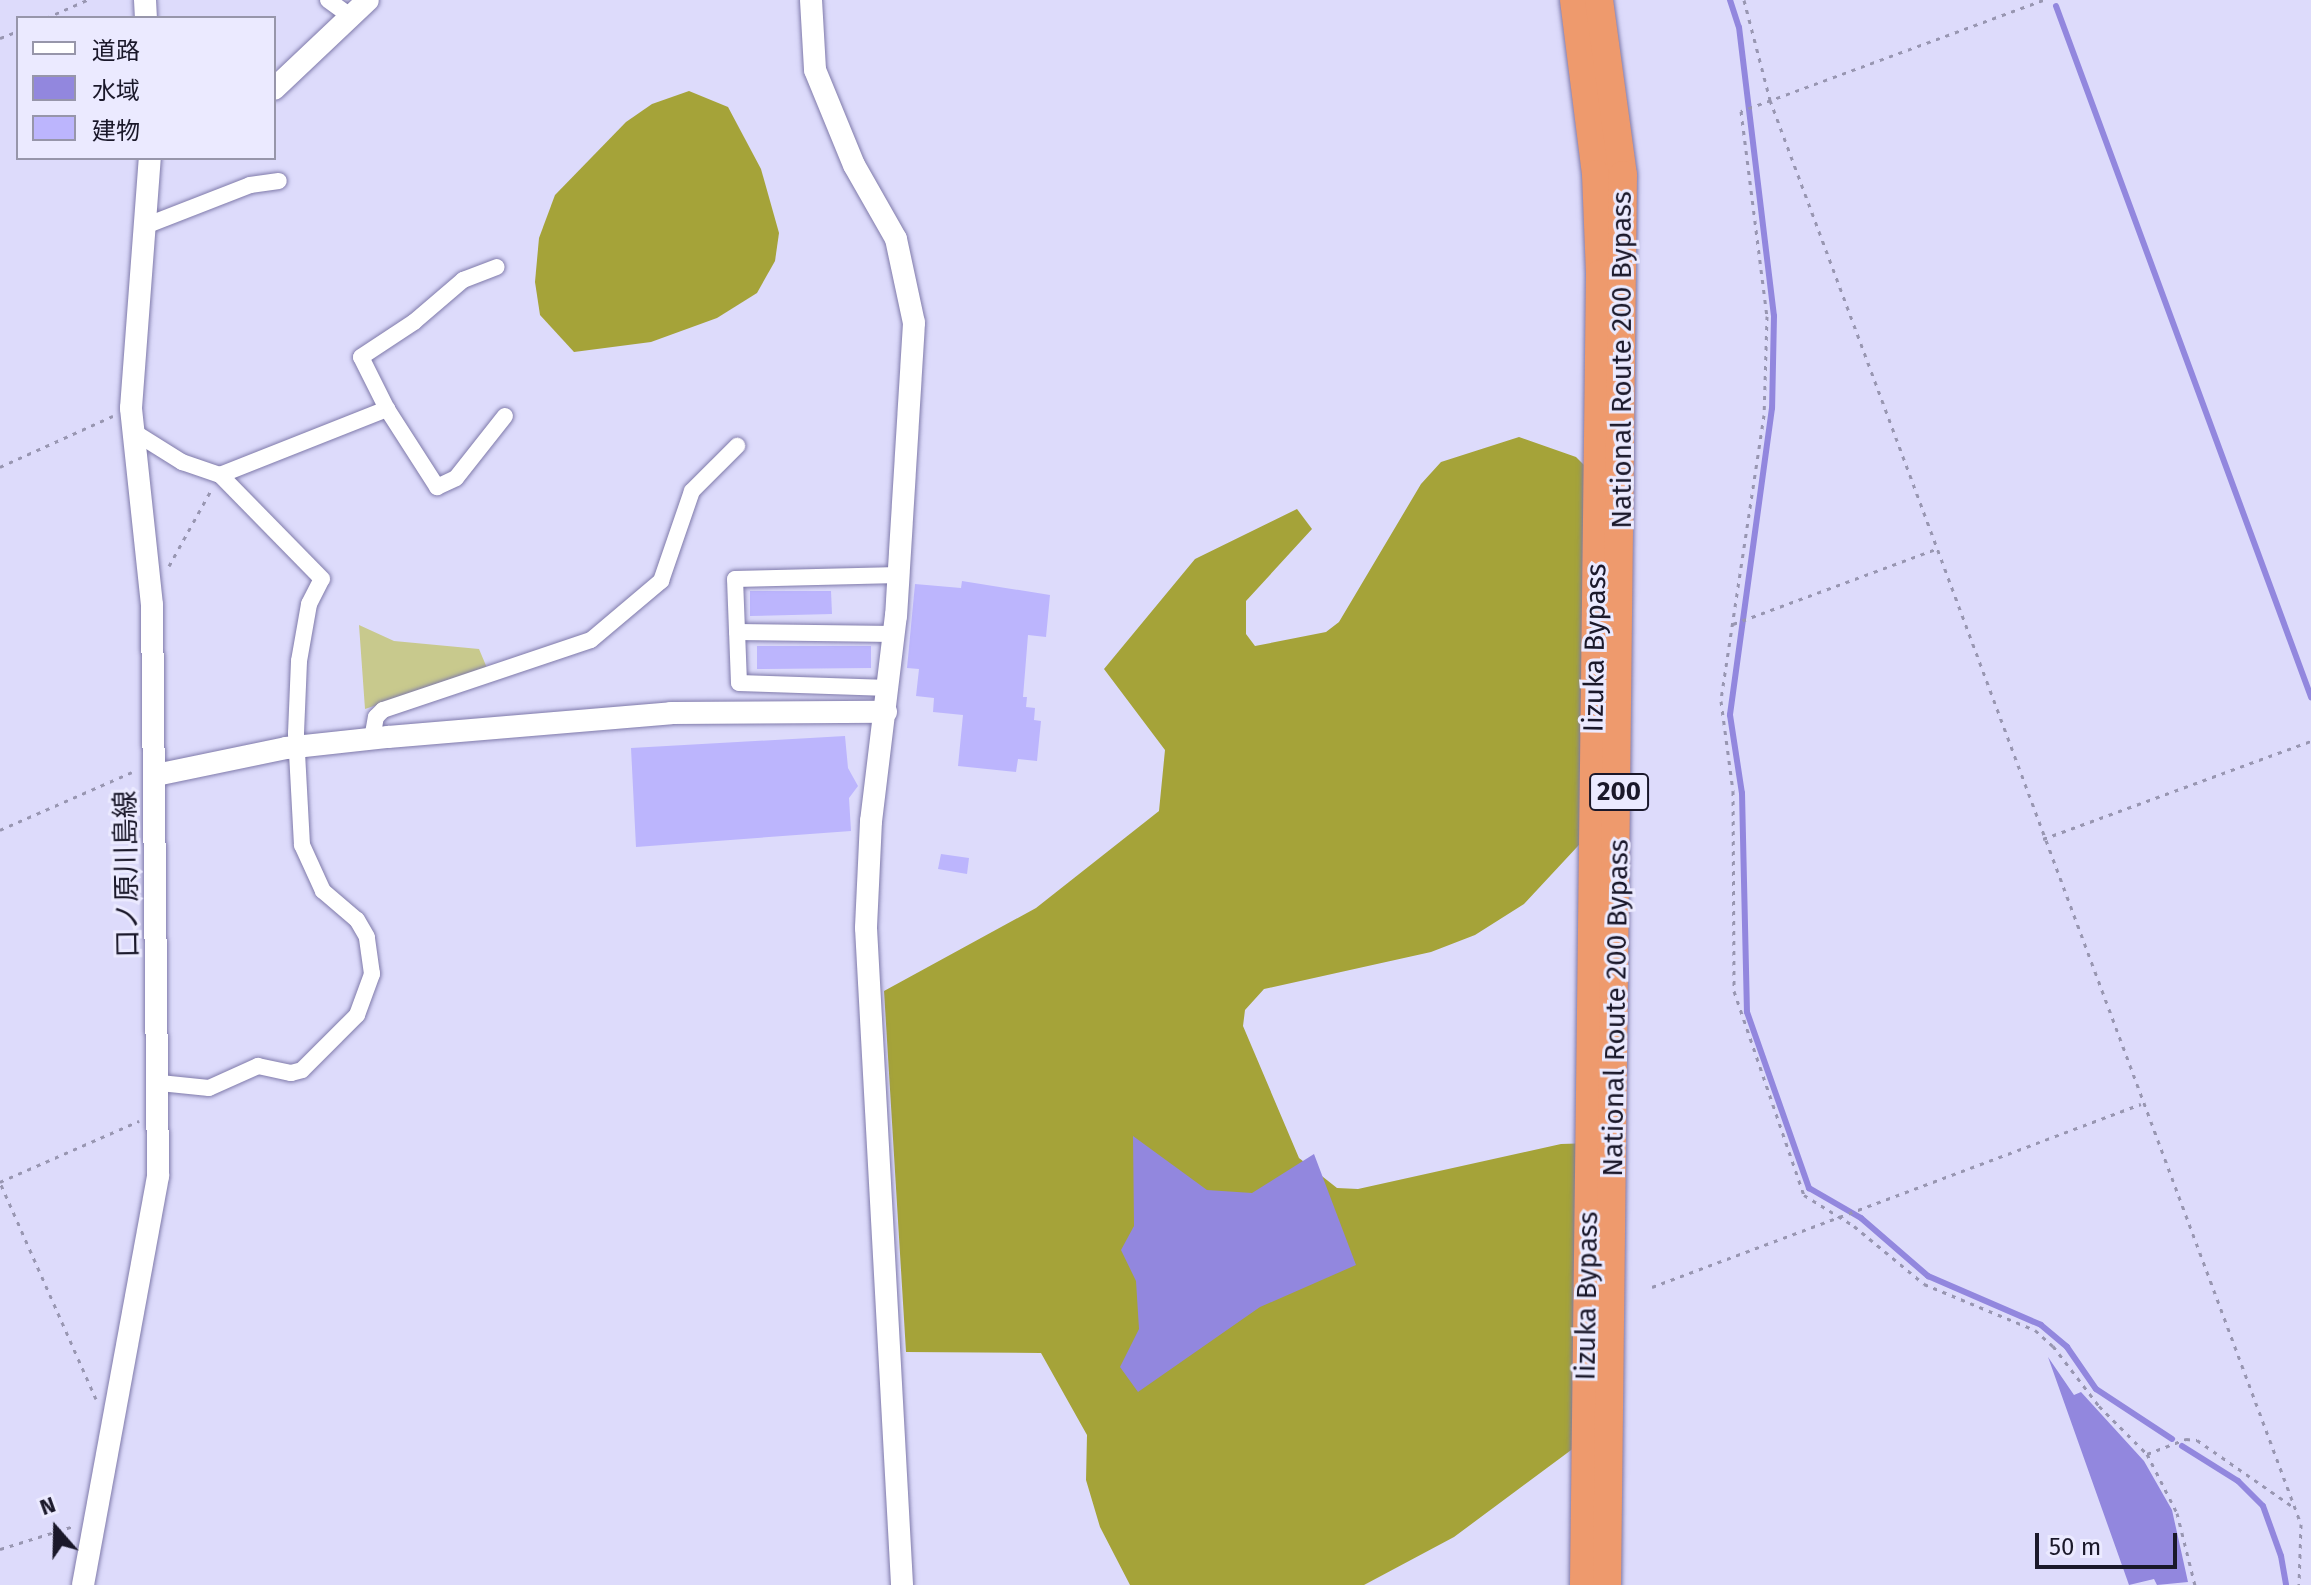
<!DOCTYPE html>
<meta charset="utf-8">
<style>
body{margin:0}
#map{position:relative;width:2311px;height:1585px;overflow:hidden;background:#dddbfb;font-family:"Fira Sans","Noto Sans JP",sans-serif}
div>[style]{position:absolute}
.green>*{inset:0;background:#c8c98d}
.forest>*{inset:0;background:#a5a339}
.water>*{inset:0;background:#9287de}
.stream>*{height:6px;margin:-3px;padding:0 3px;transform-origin:3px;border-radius:3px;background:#9287de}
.building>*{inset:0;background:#bcb5fd}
.path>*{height:3px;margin-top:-1.5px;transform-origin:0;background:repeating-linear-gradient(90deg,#9896b1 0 4px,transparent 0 10px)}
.roads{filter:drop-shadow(0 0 2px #7f7aaa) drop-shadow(0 0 2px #7f7aaa)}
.street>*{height:16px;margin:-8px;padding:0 8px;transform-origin:8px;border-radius:8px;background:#fff}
.secondary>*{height:22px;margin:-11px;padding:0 11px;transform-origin:11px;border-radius:11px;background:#fff}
.highway>*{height:28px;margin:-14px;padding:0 14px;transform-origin:14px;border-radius:14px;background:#ee9a6d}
span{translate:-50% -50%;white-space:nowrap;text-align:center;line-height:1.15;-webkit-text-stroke:6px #ebeaff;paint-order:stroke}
.shield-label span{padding:2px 6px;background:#ebeaff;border:2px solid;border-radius:6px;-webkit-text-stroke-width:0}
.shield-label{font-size:26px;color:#1a182a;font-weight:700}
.street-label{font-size:28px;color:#1a182a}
.legend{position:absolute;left:16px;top:16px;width:260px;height:144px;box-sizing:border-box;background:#ebeaff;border:2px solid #9796aa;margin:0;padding:10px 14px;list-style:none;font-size:24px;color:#1a182a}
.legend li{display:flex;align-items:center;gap:16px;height:40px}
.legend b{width:40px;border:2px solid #9796aa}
.north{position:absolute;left:16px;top:1489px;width:80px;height:80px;-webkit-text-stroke:6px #ebeaff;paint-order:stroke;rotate:340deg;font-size:22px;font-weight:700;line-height:32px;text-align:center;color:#1a182a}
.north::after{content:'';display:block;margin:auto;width:28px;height:36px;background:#1a182a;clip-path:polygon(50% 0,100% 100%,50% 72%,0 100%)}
.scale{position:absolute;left:2035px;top:1533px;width:142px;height:36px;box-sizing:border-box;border:4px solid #1a182a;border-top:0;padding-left:10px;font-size:24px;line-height:28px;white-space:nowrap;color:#1a182a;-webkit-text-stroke:6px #ebeaff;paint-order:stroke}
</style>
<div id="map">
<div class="green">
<i style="clip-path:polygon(359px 625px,394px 641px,479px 649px,487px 668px,365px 709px)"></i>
</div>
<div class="forest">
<i style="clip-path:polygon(689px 91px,728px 107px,761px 169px,779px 233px,775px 261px,757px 293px,717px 318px,651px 342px,574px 352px,540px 315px,535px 282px,539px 238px,555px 195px,626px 122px,652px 104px)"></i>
<i style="clip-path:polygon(1519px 437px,1576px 457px,1600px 481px,1591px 832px,1524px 904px,1475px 935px,1431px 952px,1264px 989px,1245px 1010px,1243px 1026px,1299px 1158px,1337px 1188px,1358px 1189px,1561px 1144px,1593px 1143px,1582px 1442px,1454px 1537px,1364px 1585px,1130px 1585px,1100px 1527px,1086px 1480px,1087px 1435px,1041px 1353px,906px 1352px,884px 991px,1036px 908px,1159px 811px,1165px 750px,1104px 669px,1195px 559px,1297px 509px,1312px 529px,1246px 601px,1246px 634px,1255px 646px,1326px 632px,1339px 622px,1421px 484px,1441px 462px)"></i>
</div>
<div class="water">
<i style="clip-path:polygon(1133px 1136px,1207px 1190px,1252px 1193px,1314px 1154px,1356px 1265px,1260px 1307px,1138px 1392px,1120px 1367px,1139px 1329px,1136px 1281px,1121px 1250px,1134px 1226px)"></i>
<i style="clip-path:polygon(2048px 1357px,2074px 1395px,2081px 1392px,2144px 1461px,2172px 1510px,2188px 1582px,2157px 1585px,2154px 1579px,2129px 1585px)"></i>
</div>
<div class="stream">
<i style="left:1730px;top:0;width:28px;rotate:72deg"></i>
<i style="left:1739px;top:27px;width:291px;rotate:83.1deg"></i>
<i style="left:1774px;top:316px;width:92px;rotate:91.2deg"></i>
<i style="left:1772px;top:408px;width:310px;rotate:97.8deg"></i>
<i style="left:1730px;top:715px;width:79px;rotate:81.3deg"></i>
<i style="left:1742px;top:793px;width:219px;rotate:88.7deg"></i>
<i style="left:1747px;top:1012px;width:187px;rotate:70.6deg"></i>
<i style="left:1809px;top:1188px;width:60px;rotate:30deg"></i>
<i style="left:1861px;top:1218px;width:89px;rotate:40.9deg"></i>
<i style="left:1928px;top:1276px;width:123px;rotate:23.4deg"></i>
<i style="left:2041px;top:1325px;width:34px;rotate:40deg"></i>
<i style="left:2067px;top:1347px;width:51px;rotate:55.4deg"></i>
<i style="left:2096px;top:1389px;width:91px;rotate:33.3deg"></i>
<i style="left:2056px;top:6px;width:737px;rotate:69.74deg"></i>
<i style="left:2182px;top:1446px;width:66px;rotate:32deg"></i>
<i style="left:2238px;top:1481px;width:35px;rotate:45deg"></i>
<i style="left:2263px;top:1506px;width:53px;rotate:70.2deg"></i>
<i style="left:2281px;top:1556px;width:29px;rotate:80deg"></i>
</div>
<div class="building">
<i style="clip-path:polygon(962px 581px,1050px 595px,1046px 637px,1028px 635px,1023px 697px,1027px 697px,1026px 707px,1035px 708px,1034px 720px,1041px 721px,1037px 761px,1018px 759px,1016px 772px,958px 766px,963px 715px,933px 712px,934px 698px,916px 696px,919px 669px,907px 668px,915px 584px,961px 588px)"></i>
<i style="clip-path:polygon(750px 591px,831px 591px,832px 614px,750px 616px)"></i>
<i style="clip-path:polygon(757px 646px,871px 646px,871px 668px,757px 669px)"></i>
<i style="clip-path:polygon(845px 736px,848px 768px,858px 786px,849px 798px,851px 831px,636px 847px,631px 748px)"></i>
<i style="clip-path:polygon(941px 854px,969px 858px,967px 874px,938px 869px)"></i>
</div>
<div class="path">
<i style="left:1744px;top:0;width:103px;rotate:75.4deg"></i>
<i style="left:1770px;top:100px;width:1520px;rotate:69.55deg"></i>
<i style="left:2301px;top:1524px;width:61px;rotate:91.9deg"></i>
<i style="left:2043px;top:0;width:322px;rotate:159.8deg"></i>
<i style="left:1741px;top:111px;width:207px;rotate:82.8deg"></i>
<i style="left:1767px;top:316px;width:99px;rotate:91.7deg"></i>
<i style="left:1764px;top:415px;width:289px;rotate:98.6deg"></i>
<i style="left:1721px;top:701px;width:91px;rotate:82.4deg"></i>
<i style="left:1733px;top:791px;width:200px;rotate:89.7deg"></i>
<i style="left:1734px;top:991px;width:216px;rotate:71.1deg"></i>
<i style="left:1804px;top:1195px;width:59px;rotate:31.8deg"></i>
<i style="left:1854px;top:1226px;width:91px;rotate:39.6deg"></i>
<i style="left:1924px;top:1284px;width:120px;rotate:22.5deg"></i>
<i style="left:2035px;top:1330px;width:24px;rotate:42deg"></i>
<i style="left:2053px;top:1346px;width:76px;rotate:52.5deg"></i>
<i style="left:2099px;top:1406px;width:68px;rotate:45deg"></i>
<i style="left:2147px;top:1454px;width:66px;rotate:63deg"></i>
<i style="left:2177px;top:1513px;width:74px;rotate:76deg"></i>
<i style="left:46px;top:18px;width:45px;rotate:-23.7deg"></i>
<i style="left:0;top:38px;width:19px;rotate:-21deg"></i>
<i style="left:0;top:467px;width:124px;rotate:-24.3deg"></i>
<i style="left:169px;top:566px;width:85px;rotate:-61deg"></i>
<i style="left:1733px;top:624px;width:216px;rotate:-20.3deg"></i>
<i style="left:0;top:830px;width:144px;rotate:-23.7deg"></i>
<i style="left:2043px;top:839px;width:285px;rotate:-20.1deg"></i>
<i style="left:1652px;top:1287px;width:522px;rotate:-20.52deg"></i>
<i style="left:96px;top:1399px;width:237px;rotate:-113.9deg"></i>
<i style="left:0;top:1182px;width:152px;rotate:-23.7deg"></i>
<i style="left:2147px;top:1454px;width:42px;rotate:-21deg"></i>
<i style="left:2186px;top:1439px;width:11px;rotate:5deg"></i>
<i style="left:2197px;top:1440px;width:119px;rotate:34.8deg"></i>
<i style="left:0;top:1549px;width:77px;rotate:-17.3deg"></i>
</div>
<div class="roads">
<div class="street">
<i style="left:328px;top:0;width:29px;rotate:36deg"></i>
<i style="left:145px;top:226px;width:113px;rotate:-21.3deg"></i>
<i style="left:250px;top:185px;width:29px;rotate:-8deg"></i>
<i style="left:387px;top:409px;width:93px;rotate:57.3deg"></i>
<i style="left:437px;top:487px;width:21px;rotate:-25deg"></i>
<i style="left:456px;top:478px;width:79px;rotate:-51.7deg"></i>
<i style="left:134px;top:432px;width:57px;rotate:32deg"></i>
<i style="left:182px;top:462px;width:40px;rotate:18.9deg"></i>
<i style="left:220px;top:475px;width:180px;rotate:-21.6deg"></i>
<i style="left:387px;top:409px;width:58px;rotate:-116.6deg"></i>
<i style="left:361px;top:357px;width:64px;rotate:-33.4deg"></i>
<i style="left:414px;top:322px;width:65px;rotate:-40.6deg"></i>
<i style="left:463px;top:280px;width:36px;rotate:-21deg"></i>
<i style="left:737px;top:632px;width:157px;rotate:0.7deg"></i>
<i style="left:889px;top:688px;width:150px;rotate:-178.1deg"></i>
<i style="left:739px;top:683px;width:104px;rotate:-92.2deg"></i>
<i style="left:735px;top:579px;width:164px;rotate:-1.4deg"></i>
<i style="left:372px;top:739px;width:22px;rotate:-80deg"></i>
<i style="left:376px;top:717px;width:10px;rotate:-45deg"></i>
<i style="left:383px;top:710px;width:219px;rotate:-18.6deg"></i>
<i style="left:591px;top:640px;width:92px;rotate:-40.1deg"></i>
<i style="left:661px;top:581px;width:95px;rotate:-71deg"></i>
<i style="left:692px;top:491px;width:64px;rotate:-45deg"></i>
<i style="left:160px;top:1083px;width:49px;rotate:5.8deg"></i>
<i style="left:209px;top:1088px;width:54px;rotate:-24.2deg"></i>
<i style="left:258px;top:1066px;width:34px;rotate:12deg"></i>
<i style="left:291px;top:1073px;width:11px;rotate:-15deg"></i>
<i style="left:302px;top:1070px;width:78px;rotate:-45deg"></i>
<i style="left:357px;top:1015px;width:44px;rotate:-69.9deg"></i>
<i style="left:372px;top:974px;width:37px;rotate:-98deg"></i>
<i style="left:367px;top:937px;width:20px;rotate:-120deg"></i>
<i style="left:357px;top:920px;width:45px;rotate:-139.5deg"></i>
<i style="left:323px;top:891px;width:51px;rotate:-114.5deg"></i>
<i style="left:302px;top:845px;width:112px;rotate:-93.1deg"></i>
<i style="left:296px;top:733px;width:72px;rotate:-87.6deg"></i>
<i style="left:299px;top:661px;width:58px;rotate:-80deg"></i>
<i style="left:309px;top:604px;width:28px;rotate:-63deg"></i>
<i style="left:322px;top:579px;width:146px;rotate:-134.4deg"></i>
</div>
<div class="secondary">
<i style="left:145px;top:0;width:18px;rotate:87deg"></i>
<i style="left:811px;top:0;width:70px;rotate:86.7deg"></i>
<i style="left:815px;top:70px;width:103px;rotate:67.7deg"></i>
<i style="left:854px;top:165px;width:85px;rotate:60.4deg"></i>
<i style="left:896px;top:239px;width:86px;rotate:77.9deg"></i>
<i style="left:914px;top:323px;width:293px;rotate:93.5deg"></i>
<i style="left:896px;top:615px;width:208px;rotate:96.9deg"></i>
<i style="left:871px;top:821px;width:107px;rotate:92.7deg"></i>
<i style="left:866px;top:928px;width:658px;rotate:86.86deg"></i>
<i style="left:274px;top:89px;width:129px;rotate:-43.4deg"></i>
<i style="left:156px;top:775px;width:133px;rotate:-11.7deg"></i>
<i style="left:286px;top:748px;width:103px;rotate:-6.2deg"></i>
<i style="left:388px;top:737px;width:284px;rotate:-4.8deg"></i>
<i style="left:671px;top:713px;width:215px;rotate:-0.3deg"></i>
<i style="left:83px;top:1585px;width:416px;rotate:-79.6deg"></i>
<i style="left:158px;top:1176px;width:571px;rotate:-90.6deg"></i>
<i style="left:152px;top:605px;width:198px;rotate:-96.1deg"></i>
<i style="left:131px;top:408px;width:251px;rotate:-85.7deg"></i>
</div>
<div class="highway">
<i style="left:1574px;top:0;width:175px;rotate:82.8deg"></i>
<i style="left:1596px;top:174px;width:100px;rotate:87.7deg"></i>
<i style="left:1600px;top:274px;width:1311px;rotate:90.7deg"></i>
<i style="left:1599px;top:0;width:177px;rotate:82.2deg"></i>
<i style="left:1623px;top:175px;width:1410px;rotate:90.65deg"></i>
</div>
</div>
<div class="shield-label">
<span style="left:1619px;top:792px">200</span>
</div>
<div class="street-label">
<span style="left:1622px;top:360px;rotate:-90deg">National Route 200 Bypass</span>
<span style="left:1595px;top:648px;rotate:-89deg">Iizuka Bypass</span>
<span style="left:127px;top:874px;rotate:-91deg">口ノ原川島線</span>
<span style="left:1616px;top:1008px;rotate:-89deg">National Route 200 Bypass</span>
<span style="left:1587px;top:1296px;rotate:-89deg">Iizuka Bypass</span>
</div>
<ul class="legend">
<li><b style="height:10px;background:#fff"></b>道路</li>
<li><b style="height:22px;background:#9287de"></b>水域</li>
<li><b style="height:22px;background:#bcb5fd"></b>建物</li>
</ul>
<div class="north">N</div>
<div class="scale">50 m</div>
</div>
